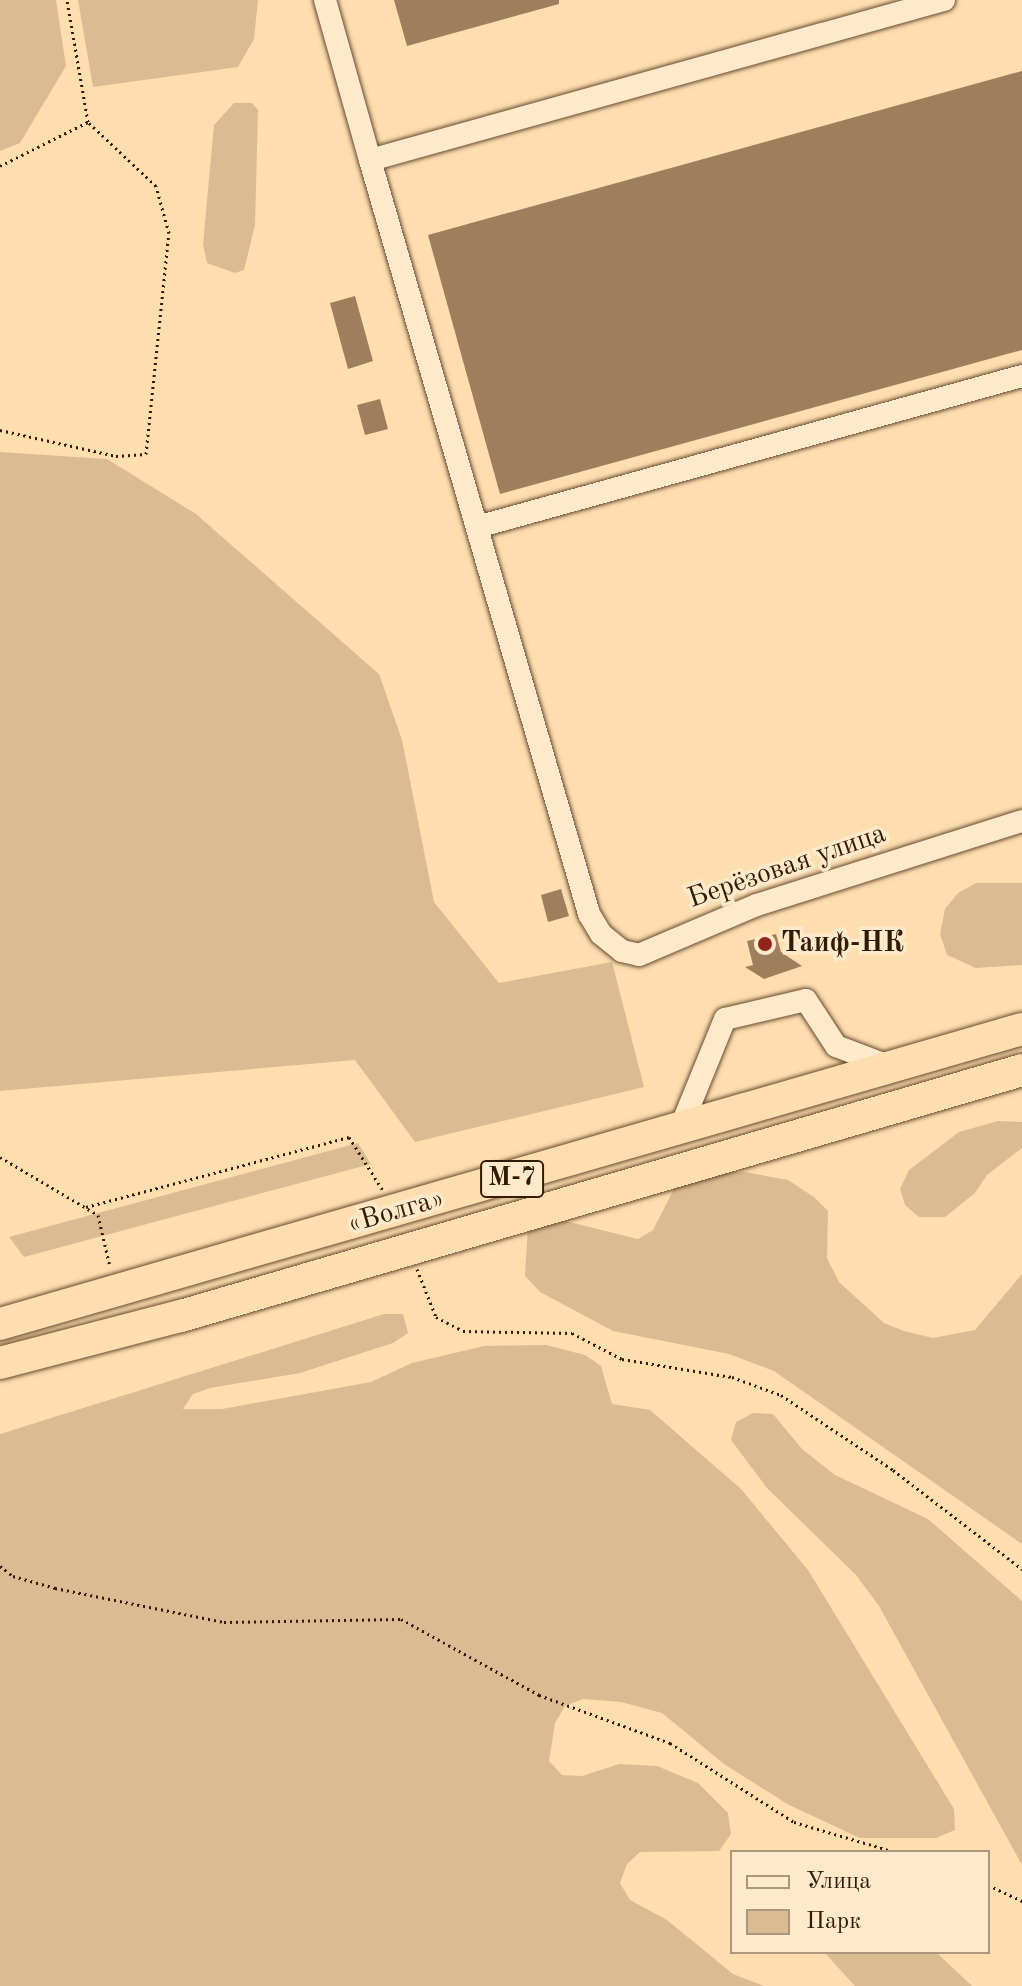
<!DOCTYPE html>
<meta charset="utf-8">
<style>
body{margin:0}
#map{position:relative;width:1022px;height:1986px;overflow:hidden;background:#feddaf;font-family:"Old Standard TT",serif}
div>[style]{position:absolute}
.green>*{inset:0;background:#dbbc92}
.building>*{inset:0;background:#9d7f5d}
.path>*{height:3px;margin-top:-1.5px;transform-origin:0;background:repeating-linear-gradient(90deg,#331a05 0 2px,transparent 0 6px)}
.roads{filter:drop-shadow(0 0 2px #664b30) drop-shadow(0 0 2px #664b30)}
.minor>*{height:22px;margin:-11px;padding:0 11px;transform-origin:11px;border-radius:11px;background:#fee9cb}
.highway>*{height:32px;margin:-16px;padding:0 16px;transform-origin:16px;border-radius:16px;background:#feddaf}
.dots>*{width:22px;height:22px;translate:-50% -50%;box-sizing:border-box;border:4px solid #fee9cb;border-radius:50%}
span{translate:-50% -50%;white-space:nowrap;text-align:center;line-height:1.15;-webkit-text-stroke:7px #fee9cb;paint-order:stroke}
.shield-label span{padding:2px 6px;background:#fee9cb;border:2px solid;border-radius:6px;-webkit-text-stroke-width:0}
.shield-label{font-size:26px;color:#331a05;font-weight:700}
.street-label{font-size:28px;color:#331a05}
.poi-label{font-size:28px;color:#331a05;font-weight:700}
.left{translate:0 -50%;text-align:left}
.legend{position:absolute;left:730px;top:1850px;width:260px;height:104px;box-sizing:border-box;background:#fee9cb;border:2px solid #ad967c;margin:0;padding:10px 14px;list-style:none;font-size:24px;color:#331a05}
.legend li{display:flex;align-items:center;gap:16px;height:40px}
.legend b{width:40px;border:2px solid #ad967c}
</style>
<div id="map">
<div class="green">
<i style="clip-path:polygon(0 0,56px 0,66px 66px,20px 143px,0 151px)"></i>
<i style="clip-path:polygon(78px 0,258px 0,254px 39px,238px 67px,93px 87px)"></i>
<i style="clip-path:polygon(234px 103px,252px 103px,258px 110px,255px 225px,244px 270px,235px 273px,207px 263px,203px 244px,214px 125px)"></i>
<i style="clip-path:polygon(0 452px,107px 459px,196px 514px,379px 674px,402px 740px,434px 902px,499px 983px,612px 962px,644px 1087px,415px 1142px,355px 1060px,0 1091px)"></i>
<i style="clip-path:polygon(976px 883px,1022px 883px,1022px 965px,976px 968px,947px 955px,940px 934px,945px 909px,958px 893px)"></i>
<i style="clip-path:polygon(998px 1121px,1022px 1122px,1022px 1148px,987px 1175px,975px 1193px,945px 1217px,919px 1217px,905px 1205px,900px 1189px,909px 1170px,959px 1132px)"></i>
<i style="clip-path:polygon(358px 1143px,371px 1164px,24px 1257px,9px 1237px)"></i>
<i style="clip-path:polygon(745px 1172px,788px 1180px,814px 1197px,828px 1211px,827px 1258px,839px 1282px,884px 1323px,904px 1331px,933px 1338px,975px 1330px,1022px 1274px,1022px 1544px,774px 1371px,729px 1354px,613px 1331px,540px 1292px,525px 1276px,528px 1226px,557px 1219px,638px 1239px,653px 1230px,676px 1185px,710px 1173px)"></i>
<i style="clip-path:polygon(384px 1314px,403px 1314px,408px 1333px,393px 1343px,300px 1373px,210px 1388px,193px 1394px,183px 1409px,222px 1409px,371px 1382px,412px 1363px,484px 1346px,546px 1345px,585px 1355px,601px 1366px,612px 1404px,650px 1410px,741px 1489px,808px 1570px,954px 1809px,955px 1830px,936px 1838px,860px 1838px,789px 1805px,724px 1764px,662px 1713px,621px 1702px,583px 1699px,565px 1706px,555px 1723px,549px 1761px,562px 1775px,582px 1776px,619px 1764px,657px 1766px,698px 1783px,728px 1813px,731px 1834px,719px 1851px,640px 1852px,627px 1864px,620px 1883px,630px 1900px,667px 1920px,733px 1974px,764px 1986px,0 1986px,0 1434px)"></i>
<i style="clip-path:polygon(753px 1413px,773px 1414px,802px 1449px,835px 1475px,928px 1519px,1022px 1601px,1022px 1865px,879px 1606px,856px 1575px,767px 1488px,731px 1440px,736px 1422px)"></i>
<i style="clip-path:polygon(824px 1952px,936px 1952px,972px 1986px,855px 1986px)"></i>
</div>
<div class="building">
<i style="clip-path:polygon(394px 0,559px 0,559px 4px,407px 46px)"></i>
<i style="clip-path:polygon(1022px 71px,1022px 350px,500px 494px,428px 235px)"></i>
<i style="clip-path:polygon(355px 296px,373px 361px,348px 369px,330px 303px)"></i>
<i style="clip-path:polygon(380px 399px,388px 429px,365px 435px,357px 405px)"></i>
<i style="clip-path:polygon(561px 889px,569px 916px,548px 922px,541px 895px)"></i>
<i style="clip-path:polygon(776px 934px,781px 952px,802px 966px,764px 979px,745px 967px,753px 965px,747px 941px)"></i>
</div>
<div class="path">
<i style="left:0;top:166px;width:98px;rotate:-26.6deg"></i>
<i style="left:0;top:430px;width:119px;rotate:12.6deg"></i>
<i style="left:116px;top:456px;width:30px;rotate:-4deg"></i>
<i style="left:146px;top:454px;width:222px;rotate:-84.1deg"></i>
<i style="left:169px;top:233px;width:49px;rotate:-105.5deg"></i>
<i style="left:156px;top:186px;width:93px;rotate:-136.7deg"></i>
<i style="left:88px;top:122px;width:124px;rotate:-99.8deg"></i>
<i style="left:0;top:1157px;width:114px;rotate:30.6deg"></i>
<i style="left:98px;top:1215px;width:53px;rotate:77deg"></i>
<i style="left:86px;top:1207px;width:272px;rotate:-14.9deg"></i>
<i style="left:349px;top:1137px;width:62px;rotate:57.6deg"></i>
<i style="left:417px;top:1269px;width:52px;rotate:68.4deg"></i>
<i style="left:436px;top:1317px;width:30px;rotate:27deg"></i>
<i style="left:463px;top:1331px;width:109px;rotate:1.1deg"></i>
<i style="left:572px;top:1333px;width:56px;rotate:27.5deg"></i>
<i style="left:622px;top:1359px;width:111px;rotate:9.3deg"></i>
<i style="left:732px;top:1377px;width:52px;rotate:20.2deg"></i>
<i style="left:781px;top:1395px;width:135px;rotate:33.8deg"></i>
<i style="left:893px;top:1470px;width:163px;rotate:37.5deg"></i>
<i style="left:0;top:1566px;width:16px;rotate:38deg"></i>
<i style="left:13px;top:1576px;width:44px;rotate:15.9deg"></i>
<i style="left:55px;top:1588px;width:172px;rotate:11.4deg"></i>
<i style="left:224px;top:1622px;width:177px;rotate:-1deg"></i>
<i style="left:401px;top:1619px;width:158px;rotate:28.8deg"></i>
<i style="left:539px;top:1695px;width:140px;rotate:20.1deg"></i>
<i style="left:670px;top:1743px;width:147px;rotate:32.5deg"></i>
<i style="left:794px;top:1822px;width:105px;rotate:16.5deg"></i>
<i style="left:988px;top:1885px;width:38px;rotate:25deg"></i>
</div>
<div class="roads">
<div class="minor">
<i style="left:325px;top:0;width:166px;rotate:74.3deg"></i>
<i style="left:944px;top:0;width:596px;rotate:164.42deg"></i>
<i style="left:370px;top:160px;width:785px;rotate:73.8deg"></i>
<i style="left:589px;top:914px;width:23px;rotate:59deg"></i>
<i style="left:601px;top:934px;width:27px;rotate:39deg"></i>
<i style="left:622px;top:951px;width:17px;rotate:13deg"></i>
<i style="left:639px;top:955px;width:128px;rotate:-23deg"></i>
<i style="left:757px;top:905px;width:278px;rotate:-17.6deg"></i>
<i style="left:477px;top:527px;width:566px;rotate:-15.49deg"></i>
<i style="left:680px;top:1129px;width:119px;rotate:-67.8deg"></i>
<i style="left:725px;top:1019px;width:83px;rotate:-13.2deg"></i>
<i style="left:806px;top:1000px;width:55px;rotate:56.9deg"></i>
<i style="left:836px;top:1046px;width:59px;rotate:20.9deg"></i>
</div>
<div class="highway">
<i style="left:0;top:1324px;width:1064px;rotate:-16.1deg"></i>
<i style="left:0;top:1363px;width:187px;rotate:-14.6deg"></i>
<i style="left:181px;top:1316px;width:876px;rotate:-16.3deg"></i>
</div>
</div>
<div class="dots">
<i style="left:765px;top:944px;background:#8f2418"></i>
</div>
<div class="shield-label">
<span style="left:512px;top:1179px">М-7</span>
</div>
<div class="street-label">
<span style="left:787px;top:867px;rotate:-19deg">Берёзовая улица</span>
<span style="left:396px;top:1212px;rotate:-16deg">«Волга»</span>
</div>
<div class="poi-label">
<span class="left" style="left:781px;top:944px">Таиф-НК</span>
</div>
<ul class="legend">
<li><b style="height:10px;background:#fee9cb"></b>Улица</li>
<li><b style="height:22px;background:#dbbc92"></b>Парк</li>
</ul>
</div>
